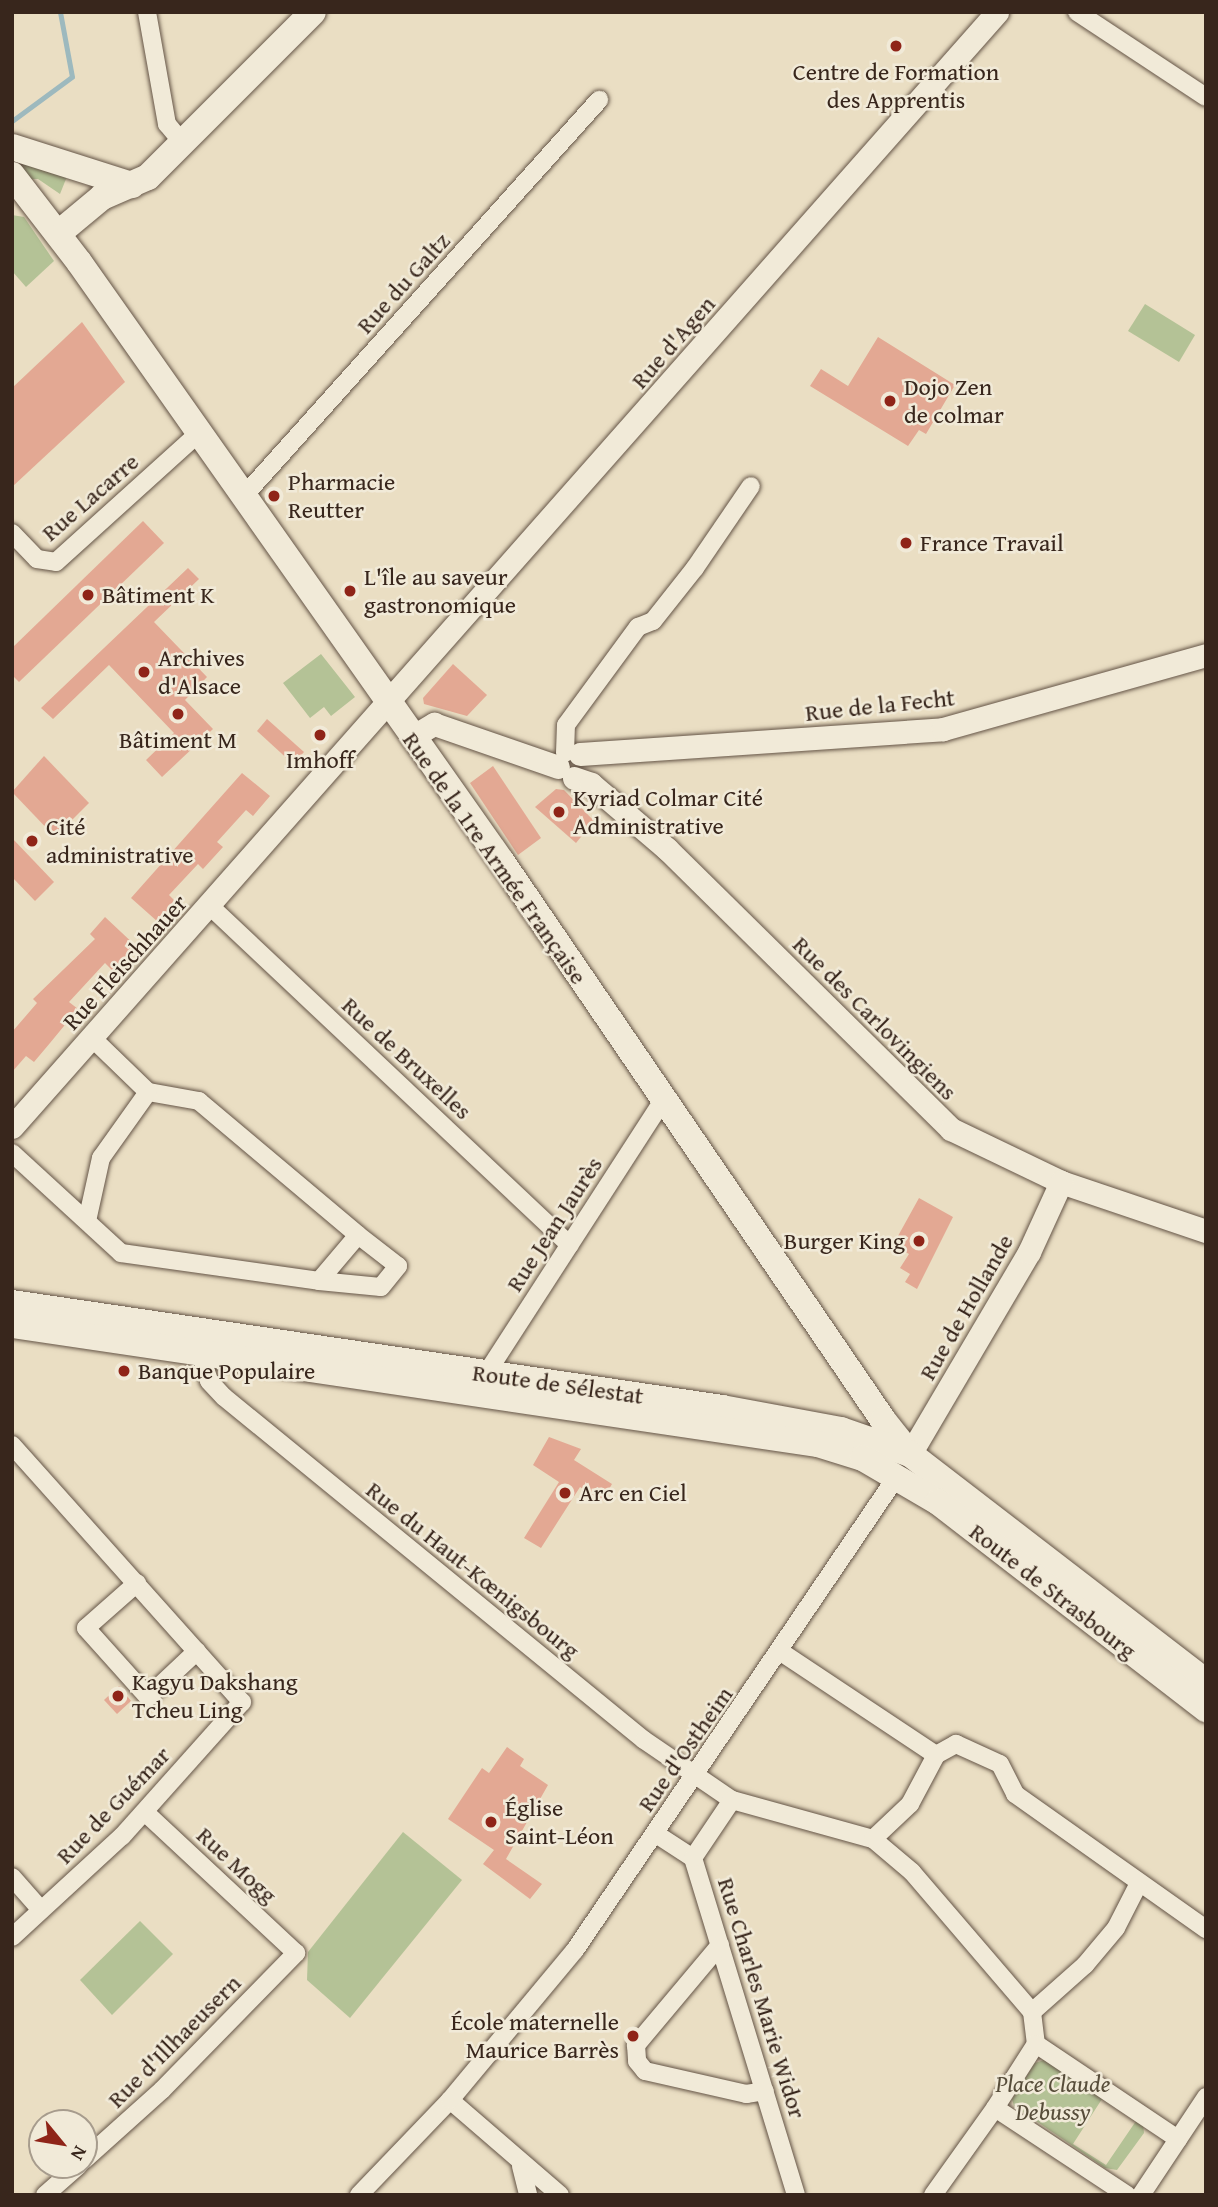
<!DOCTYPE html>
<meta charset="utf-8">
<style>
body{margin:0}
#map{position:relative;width:1218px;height:2207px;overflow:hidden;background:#eadec3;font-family:"Gentium Book Plus",serif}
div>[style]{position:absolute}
.green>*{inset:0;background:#b4c296}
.stream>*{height:4.5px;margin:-2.25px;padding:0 2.25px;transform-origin:2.25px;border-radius:2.25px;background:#9db9be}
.building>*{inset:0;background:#e3a893}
.roads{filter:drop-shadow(0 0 2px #645446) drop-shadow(0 0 2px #645446)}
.minor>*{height:18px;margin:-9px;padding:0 9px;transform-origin:9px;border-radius:9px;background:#f1ead8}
.tertiary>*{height:23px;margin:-11.5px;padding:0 11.5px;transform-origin:11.5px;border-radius:11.5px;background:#f1ead8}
.secondary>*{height:26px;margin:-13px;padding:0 13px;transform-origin:13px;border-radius:13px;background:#f1ead8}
.dots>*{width:19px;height:19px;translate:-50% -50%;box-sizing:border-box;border:4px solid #f1ead8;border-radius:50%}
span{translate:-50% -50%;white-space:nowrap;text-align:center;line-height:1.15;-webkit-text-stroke:5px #f1ead8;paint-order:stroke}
.poi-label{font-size:24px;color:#38261c}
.left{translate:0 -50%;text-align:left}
.right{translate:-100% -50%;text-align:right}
.street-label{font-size:24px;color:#38261c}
.park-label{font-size:24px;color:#574d3a;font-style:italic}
.frame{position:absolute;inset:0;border:14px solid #38261c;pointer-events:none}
.north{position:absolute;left:28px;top:2109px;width:70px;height:70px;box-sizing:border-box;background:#f1ead8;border:2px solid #a79c8d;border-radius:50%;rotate:120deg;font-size:19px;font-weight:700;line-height:28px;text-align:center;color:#38261c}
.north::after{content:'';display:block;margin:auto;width:24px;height:32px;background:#8f2418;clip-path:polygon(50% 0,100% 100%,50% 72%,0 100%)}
</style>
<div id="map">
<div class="green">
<i style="clip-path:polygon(12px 152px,68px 174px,60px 194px,38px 179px,24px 179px)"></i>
<i style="clip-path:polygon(12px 215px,24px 217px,54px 261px,26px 287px,12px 271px)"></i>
<i style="clip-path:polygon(1145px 304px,1195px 335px,1179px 362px,1128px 331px)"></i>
<i style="clip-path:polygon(321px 654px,355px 697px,331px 716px,324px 707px,310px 718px,283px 683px)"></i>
<i style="clip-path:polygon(403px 1832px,462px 1880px,350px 2018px,307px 1980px,308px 1952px)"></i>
<i style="clip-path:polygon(140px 1921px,173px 1954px,112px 2015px,80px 1980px)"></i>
<i style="clip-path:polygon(evenodd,1047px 2059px,1143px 2124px,1144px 2133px,1117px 2170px,1105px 2168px,1014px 2106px,1012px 2099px,1035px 2063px,1047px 2059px,1102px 2099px,1136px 2121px,1106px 2165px,1073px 2144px,1102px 2099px)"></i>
</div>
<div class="stream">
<i style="left:12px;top:121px;width:74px;rotate:-36.3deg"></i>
<i style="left:72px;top:77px;width:66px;rotate:-100.5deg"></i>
</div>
<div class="building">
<i style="clip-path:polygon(82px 322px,125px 382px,12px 487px,12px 388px)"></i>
<i style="clip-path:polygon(878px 337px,955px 385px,926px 434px,919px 430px,908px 446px,810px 386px,821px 369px,848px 386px)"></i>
<i style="clip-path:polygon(143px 521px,164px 543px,19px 682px,12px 675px,12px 648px)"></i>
<i style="clip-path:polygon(188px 568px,199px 579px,154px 622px,207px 677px,185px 700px,213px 729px,162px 777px,146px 760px,174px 733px,109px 665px,53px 719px,41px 708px)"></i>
<i style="clip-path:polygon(453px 664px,487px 695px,467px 716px,424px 704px,423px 698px)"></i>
<i style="clip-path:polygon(267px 719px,304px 752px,293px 764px,257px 731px)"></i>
<i style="clip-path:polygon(44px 756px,89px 803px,55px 837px,12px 792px)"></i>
<i style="clip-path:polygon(493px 766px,541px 838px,518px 855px,470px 783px)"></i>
<i style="clip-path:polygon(242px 773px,270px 796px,253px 816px,246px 810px,217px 842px,223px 847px,203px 869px,198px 864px,169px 895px,176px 902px,158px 922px,131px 898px)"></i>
<i style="clip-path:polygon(556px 789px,564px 790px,594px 821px,576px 843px,535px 807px)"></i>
<i style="clip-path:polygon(12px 838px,54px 882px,35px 901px,12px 877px)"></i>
<i style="clip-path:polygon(105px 917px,137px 947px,114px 972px,105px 963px,69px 1002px,78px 1009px,50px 1043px,34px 1062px,26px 1056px,12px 1072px,12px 1032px,37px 1003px,33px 999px,95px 939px,90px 934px)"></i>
<i style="clip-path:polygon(919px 1198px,953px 1217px,917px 1289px,905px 1282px,910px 1274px,900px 1268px,909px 1254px,893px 1245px)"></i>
<i style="clip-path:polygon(549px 1437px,581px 1449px,574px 1460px,612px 1484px,602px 1501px,580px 1487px,541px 1548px,524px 1538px,559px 1482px,533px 1465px)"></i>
<i style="clip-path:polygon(119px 1686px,131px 1701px,117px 1714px,104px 1700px)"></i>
<i style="clip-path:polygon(507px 1747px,524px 1759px,520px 1766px,548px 1785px,506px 1859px,542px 1884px,530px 1899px,483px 1864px,494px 1850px,448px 1819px,482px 1768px,489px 1773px)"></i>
</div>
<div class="roads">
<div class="minor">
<i style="left:147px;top:12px;width:114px;rotate:79.9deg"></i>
<i style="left:167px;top:124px;width:26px;rotate:50deg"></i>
<i style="left:1077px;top:12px;width:154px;rotate:33.4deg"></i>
<i style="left:242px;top:498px;width:535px;rotate:-48.11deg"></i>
<i style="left:12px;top:533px;width:36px;rotate:46deg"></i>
<i style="left:37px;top:559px;width:19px;rotate:9deg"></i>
<i style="left:56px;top:562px;width:193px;rotate:-42.1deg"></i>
<i style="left:565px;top:753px;width:28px;rotate:-88deg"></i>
<i style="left:566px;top:725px;width:122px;rotate:-53.7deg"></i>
<i style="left:638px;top:627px;width:16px;rotate:-22deg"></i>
<i style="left:653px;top:621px;width:68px;rotate:-51.6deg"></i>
<i style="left:695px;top:568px;width:99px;rotate:-55.7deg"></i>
<i style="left:210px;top:906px;width:494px;rotate:43.3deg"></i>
<i style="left:12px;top:1153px;width:148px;rotate:42.5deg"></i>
<i style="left:121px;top:1253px;width:200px;rotate:8deg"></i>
<i style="left:319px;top:1281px;width:60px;rotate:-49.7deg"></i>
<i style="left:358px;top:1235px;width:208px;rotate:-139.9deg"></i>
<i style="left:199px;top:1101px;width:52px;rotate:-170deg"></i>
<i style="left:148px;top:1092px;width:78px;rotate:-136deg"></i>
<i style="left:87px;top:1221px;width:65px;rotate:-77.5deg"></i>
<i style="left:101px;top:1158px;width:81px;rotate:-54.5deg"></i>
<i style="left:319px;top:1281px;width:62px;rotate:5.5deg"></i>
<i style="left:381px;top:1287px;width:27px;rotate:-51deg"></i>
<i style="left:398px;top:1266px;width:51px;rotate:-142.2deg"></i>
<i style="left:200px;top:1353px;width:29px;rotate:72deg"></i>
<i style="left:209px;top:1381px;width:22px;rotate:47deg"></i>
<i style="left:224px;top:1397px;width:542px;rotate:39.24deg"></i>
<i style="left:644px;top:1740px;width:107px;rotate:34.3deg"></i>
<i style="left:732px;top:1800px;width:146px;rotate:15.5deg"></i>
<i style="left:873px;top:1839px;width:51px;rotate:40.2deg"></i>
<i style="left:912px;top:1872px;width:184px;rotate:49.4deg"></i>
<i style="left:1032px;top:2012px;width:32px;rotate:83deg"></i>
<i style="left:486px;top:1374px;width:326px;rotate:-57.1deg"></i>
<i style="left:12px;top:1445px;width:345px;rotate:48.2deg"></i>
<i style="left:242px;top:1702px;width:180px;rotate:131.8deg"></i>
<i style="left:122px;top:1836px;width:149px;rotate:137.4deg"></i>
<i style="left:137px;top:1583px;width:68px;rotate:138.6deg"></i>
<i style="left:86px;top:1628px;width:93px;rotate:48.1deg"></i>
<i style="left:148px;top:1697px;width:67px;rotate:-43.2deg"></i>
<i style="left:781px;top:1652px;width:186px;rotate:33.6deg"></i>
<i style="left:936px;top:1755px;width:23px;rotate:-29deg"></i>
<i style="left:956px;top:1744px;width:48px;rotate:24.4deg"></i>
<i style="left:1000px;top:1764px;width:34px;rotate:63deg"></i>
<i style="left:1015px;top:1794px;width:234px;rotate:35.3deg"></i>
<i style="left:656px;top:1834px;width:44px;rotate:33deg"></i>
<i style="left:693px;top:1858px;width:352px;rotate:73deg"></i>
<i style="left:873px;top:1839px;width:51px;rotate:-43.4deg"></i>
<i style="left:910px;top:1804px;width:55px;rotate:-62deg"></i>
<i style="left:693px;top:1858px;width:70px;rotate:-56.1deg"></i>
<i style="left:12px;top:1877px;width:44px;rotate:48.7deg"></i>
<i style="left:720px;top:1945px;width:131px;rotate:130deg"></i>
<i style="left:636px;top:2045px;width:16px;rotate:86deg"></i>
<i style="left:637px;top:2061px;width:13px;rotate:51deg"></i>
<i style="left:645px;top:2071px;width:104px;rotate:12.8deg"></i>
<i style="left:746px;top:2094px;width:19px;rotate:-9deg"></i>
<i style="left:1032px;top:2012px;width:71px;rotate:-41.6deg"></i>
<i style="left:1085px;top:1965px;width:48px;rotate:-50deg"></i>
<i style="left:1116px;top:1928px;width:48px;rotate:-62.9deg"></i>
<i style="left:450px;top:2100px;width:145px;rotate:40.8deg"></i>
<i style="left:84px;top:2160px;width:105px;rotate:-41.9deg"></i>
<i style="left:162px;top:2090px;width:192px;rotate:-45.6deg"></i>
<i style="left:296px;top:1953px;width:207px;rotate:-137deg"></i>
<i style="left:521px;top:2166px;width:30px;rotate:76deg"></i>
<i style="left:45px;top:2195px;width:45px;rotate:-41.4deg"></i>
<i style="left:359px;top:2195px;width:132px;rotate:-46.2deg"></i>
<i style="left:450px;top:2100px;width:195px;rotate:-50.2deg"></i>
<i style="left:575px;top:1950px;width:573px;rotate:-55.81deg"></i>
<i style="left:933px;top:2195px;width:107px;rotate:-54.5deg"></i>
<i style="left:1127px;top:2195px;width:158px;rotate:-146.6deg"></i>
<i style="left:995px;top:2108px;width:76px;rotate:-57.4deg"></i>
<i style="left:1036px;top:2044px;width:171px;rotate:33.8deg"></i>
<i style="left:1141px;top:2195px;width:118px;rotate:-56.4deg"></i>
</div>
<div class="tertiary">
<i style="left:412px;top:737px;width:26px;rotate:-31deg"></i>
<i style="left:434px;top:724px;width:131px;rotate:19.1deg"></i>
<i style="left:580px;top:754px;width:364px;rotate:-3.9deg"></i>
<i style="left:943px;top:729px;width:273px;rotate:-15.7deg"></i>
<i style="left:574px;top:778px;width:18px;rotate:19deg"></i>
<i style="left:591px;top:784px;width:100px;rotate:40.5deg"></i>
<i style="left:667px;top:849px;width:399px;rotate:44.6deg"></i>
<i style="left:951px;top:1129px;width:122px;rotate:25.7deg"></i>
<i style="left:1061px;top:1182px;width:153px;rotate:18.7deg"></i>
<i style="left:12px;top:1127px;width:1488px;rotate:-48.54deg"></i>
<i style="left:910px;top:1454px;width:234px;rotate:-59.5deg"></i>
<i style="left:1029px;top:1252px;width:77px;rotate:-65.4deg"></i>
</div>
<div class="secondary">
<i style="left:12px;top:147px;width:126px;rotate:17.6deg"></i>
<i style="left:12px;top:175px;width:110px;rotate:52.4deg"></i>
<i style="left:79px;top:262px;width:734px;rotate:54.82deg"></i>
<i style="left:502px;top:862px;width:676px;rotate:55.67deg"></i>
<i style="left:883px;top:1420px;width:43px;rotate:51.5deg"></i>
<i style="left:910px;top:1454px;width:374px;rotate:37.6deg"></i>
<i style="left:66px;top:227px;width:47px;rotate:-39.8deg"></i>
<i style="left:102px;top:197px;width:50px;rotate:-23.5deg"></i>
<i style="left:148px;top:177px;width:233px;rotate:-45deg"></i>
<i style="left:12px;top:1303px;width:718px;rotate:8.41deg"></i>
<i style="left:722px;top:1408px;width:121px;rotate:10.5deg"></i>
<i style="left:841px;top:1430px;width:73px;rotate:19.2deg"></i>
<i style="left:12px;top:1325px;width:815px;rotate:8.4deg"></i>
<i style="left:818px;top:1444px;width:47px;rotate:17.3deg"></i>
<i style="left:863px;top:1458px;width:87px;rotate:30.4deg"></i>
<i style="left:938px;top:1502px;width:339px;rotate:37.7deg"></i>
</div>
</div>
<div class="dots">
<i style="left:896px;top:46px;background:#8f2418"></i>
<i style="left:890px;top:401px;background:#8f2418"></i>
<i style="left:274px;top:496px;background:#8f2418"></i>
<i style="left:906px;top:543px;background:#8f2418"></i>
<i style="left:350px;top:591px;background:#8f2418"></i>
<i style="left:88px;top:595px;background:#8f2418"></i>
<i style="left:144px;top:672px;background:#8f2418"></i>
<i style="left:178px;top:714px;background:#8f2418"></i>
<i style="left:320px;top:735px;background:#8f2418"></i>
<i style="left:559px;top:812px;background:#8f2418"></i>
<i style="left:32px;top:841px;background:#8f2418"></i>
<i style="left:919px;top:1241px;background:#8f2418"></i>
<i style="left:124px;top:1371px;background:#8f2418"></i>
<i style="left:565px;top:1493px;background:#8f2418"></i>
<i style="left:118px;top:1696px;background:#8f2418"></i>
<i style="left:491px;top:1822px;background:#8f2418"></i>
<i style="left:633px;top:2036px;background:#8f2418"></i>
</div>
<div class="poi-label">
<span style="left:896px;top:86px">Centre de Formation<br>des Apprentis</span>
<span class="left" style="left:904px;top:401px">Dojo Zen<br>de colmar</span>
<span class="left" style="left:288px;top:496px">Pharmacie<br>Reutter</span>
<span class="left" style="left:920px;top:543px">France Travail</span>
<span class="left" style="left:364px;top:591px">L'île au saveur<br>gastronomique</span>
<span class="left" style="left:102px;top:595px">Bâtiment K</span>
<span class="left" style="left:158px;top:672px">Archives<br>d'Alsace</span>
<span style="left:178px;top:740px">Bâtiment M</span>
<span style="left:320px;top:760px">Imhoff</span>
<span class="left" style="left:573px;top:812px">Kyriad Colmar Cité<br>Administrative</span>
<span class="left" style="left:46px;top:841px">Cité<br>administrative</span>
<span class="right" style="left:905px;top:1241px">Burger King</span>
<span class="left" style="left:138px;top:1371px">Banque Populaire</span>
<span class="left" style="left:579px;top:1493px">Arc en Ciel</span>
<span class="left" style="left:132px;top:1696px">Kagyu Dakshang<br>Tcheu Ling</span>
<span class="left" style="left:505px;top:1822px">Église<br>Saint-Léon</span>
<span class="right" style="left:619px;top:2036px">École maternelle<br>Maurice Barrès</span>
</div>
<div class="street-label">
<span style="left:403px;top:283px;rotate:-48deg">Rue du Galtz</span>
<span style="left:673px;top:342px;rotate:-49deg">Rue d'Agen</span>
<span style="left:90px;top:497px;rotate:-41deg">Rue Lacarre</span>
<span style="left:880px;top:705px;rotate:-6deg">Rue de la Fecht</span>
<span style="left:495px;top:858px;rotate:55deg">Rue de la 1re Armée Française</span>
<span style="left:125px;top:962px;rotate:-48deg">Rue Fleischhauer</span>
<span style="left:875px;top:1018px;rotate:45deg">Rue des Carlovingiens</span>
<span style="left:407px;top:1058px;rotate:43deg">Rue de Bruxelles</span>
<span style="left:554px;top:1224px;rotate:-57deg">Rue Jean Jaurès</span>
<span style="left:966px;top:1307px;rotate:-60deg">Rue de Hollande</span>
<span style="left:558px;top:1384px;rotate:8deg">Route de Sélestat</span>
<span style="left:473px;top:1570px;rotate:39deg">Rue du Haut-Kœnigsbourg</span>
<span style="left:1053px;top:1591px;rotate:38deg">Route de Strasbourg</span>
<span style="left:685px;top:1749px;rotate:-55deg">Rue d'Ostheim</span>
<span style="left:113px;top:1805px;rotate:-46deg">Rue de Guémar</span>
<span style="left:237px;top:1865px;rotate:43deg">Rue Mogg</span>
<span style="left:762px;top:1998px;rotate:73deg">Rue Charles Marie Widor</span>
<span style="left:174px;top:2041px;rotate:-45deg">Rue d'Illhaeusern</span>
</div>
<div class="park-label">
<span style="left:1053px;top:2098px">Place Claude<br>Debussy</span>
</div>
<div class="frame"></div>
<div class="north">N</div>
</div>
